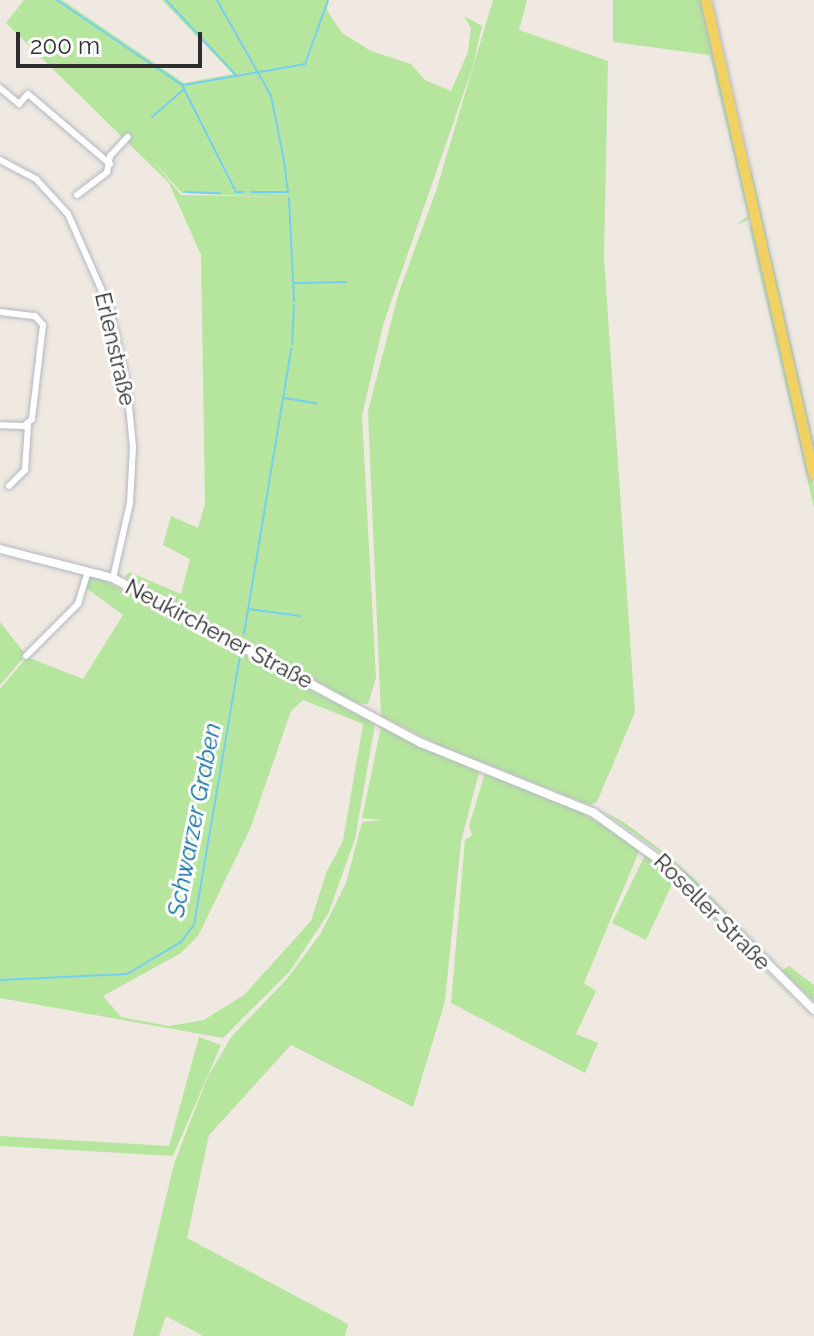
<!DOCTYPE html>
<meta charset="utf-8">
<style>
body{margin:0}
#map{position:relative;width:814px;height:1336px;overflow:hidden;background:#efe9e1;font-family:Raleway,sans-serif}
div>[style]{position:absolute}
.green>*{inset:0;background:#b6e59e}
.stream>*{height:2px;margin:-1px;padding:0 1px;transform-origin:1px;border-radius:1px;background:#75cff0}
.roads{filter:drop-shadow(0 0 2px #b4b7c1) drop-shadow(0 0 2px #b4b7c1)}
.minor>*{height:6px;margin:-3px;padding:0 3px;transform-origin:3px;border-radius:3px;background:#fff}
.tertiary>*{height:8px;margin:-4px;padding:0 4px;transform-origin:4px;border-radius:4px;background:#fff}
.primary>*{height:10px;margin:-5px;padding:0 5px;transform-origin:5px;border-radius:5px;background:#f2d163}
span{translate:-50% -50%;white-space:nowrap;text-align:center;line-height:1.15;-webkit-text-stroke:6px #fff;paint-order:stroke}
.street-label{font-size:22px;color:#2e2e2e}
.water-label{font-size:24px;color:#0d6fa3;font-style:italic}
.scale{position:absolute;left:16px;top:32px;width:186px;height:36px;box-sizing:border-box;border:4px solid #2e2e2e;border-top:0;padding-left:10px;font-size:24px;line-height:28px;white-space:nowrap;color:#2e2e2e;-webkit-text-stroke:6px #fff;paint-order:stroke}
</style>
<div id="map">
<div class="green">
<i style="clip-path:polygon(evenodd,24px 0,62px 0,184px 83px,233px 74px,162px 0,329px 0,327px 10px,342px 33px,371px 51px,411px 64px,425px 80px,451px 91px,468px 52px,471px 28px,464px 16px,482px 26px,473px 66px,383px 325px,362px 416px,376px 678px,368px 704px,357px 703px,125px 577px,129px 572px,181px 594px,190px 559px,163px 545px,171px 516px,198px 528px,205px 504px,201px 255px,169px 183px,6px 23px,24px 0,154px 162px,182px 193px,275px 197px,181px 195px,154px 162px)"></i>
<i style="clip-path:polygon(493px 0,527px 0,519px 30px,608px 61px,604px 258px,635px 712px,597px 802px,590px 805px,441px 746px,381px 716px,368px 411px,399px 292px,436px 191px)"></i>
<i style="clip-path:polygon(613px 0,703px 0,751px 215px,748px 220px,744px 222px,737px 224px,748px 216px,710px 55px,613px 42px)"></i>
<i style="clip-path:polygon(752px 172px,814px 444px,814px 462px,750px 173px)"></i>
<i style="clip-path:polygon(749px 226px,755px 228px,814px 488px,814px 508px)"></i>
<i style="clip-path:polygon(evenodd,92px 574px,375px 724px,355px 839px,328px 914px,290px 971px,223px 1038px,0 998px,0 689px,27px 657px,83px 679px,123px 615px,85px 587px,92px 574px,303px 700px,363px 724px,343px 841px,326px 873px,311px 921px,244px 995px,204px 1020px,169px 1026px,121px 1017px,103px 996px,181px 953px,198px 936px,250px 829px,291px 711px,303px 700px)"></i>
<i style="clip-path:polygon(0 622px,26px 655px,0 685px)"></i>
<i style="clip-path:polygon(381px 727px,479px 772px,461px 842px,445px 1001px,413px 1107px,291px 1045px,209px 1135px,187px 1238px,348px 1324px,345px 1336px,203px 1336px,166px 1316px,159px 1336px,133px 1336px,174px 1164px,208px 1076px,232px 1036px,287px 979px,321px 933px,346px 883px,362px 822px,381px 820px,362px 818px)"></i>
<i style="clip-path:polygon(485px 773px,580px 811px,640px 849px,584px 983px,596px 991px,576px 1034px,598px 1043px,585px 1073px,451px 1003px,465px 840px,472px 835px,469px 826px)"></i>
<i style="clip-path:polygon(601px 810px,625px 823px,670px 857px,698px 883px,781px 971px,789px 966px,814px 985px,814px 1001px,760px 951px,670px 859px)"></i>
<i style="clip-path:polygon(646px 853px,696px 899px,805px 1012px,674px 880px,646px 940px,612px 923px)"></i>
<i style="clip-path:polygon(199px 1037px,221px 1045px,173px 1156px,127px 1336px,173px 1156px,0 1146px,0 1136px,169px 1146px)"></i>
</div>
<div class="stream">
<i style="left:57px;top:0;width:151px;rotate:34.2deg"></i>
<i style="left:182px;top:85px;width:120px;rotate:63.2deg"></i>
<i style="left:236px;top:192px;width:8px"></i>
<i style="left:166px;top:0;width:103px;rotate:47deg"></i>
<i style="left:217px;top:0;width:110px;rotate:60.6deg"></i>
<i style="left:271px;top:96px;width:65px;rotate:78.5deg"></i>
<i style="left:284px;top:160px;width:32px;rotate:83deg"></i>
<i style="left:288px;top:192px;width:37px;rotate:180deg"></i>
<i style="left:184px;top:85px;width:123px;rotate:-9.8deg"></i>
<i style="left:305px;top:64px;width:68px;rotate:-70.2deg"></i>
<i style="left:152px;top:117px;width:43px;rotate:-41.2deg"></i>
<i style="left:186px;top:192px;width:34px;rotate:2deg"></i>
<i style="left:289px;top:198px;width:103px;rotate:87.2deg"></i>
<i style="left:295px;top:283px;width:51px;rotate:-1.1deg"></i>
<i style="left:292px;top:344px;width:39px;rotate:-87deg"></i>
<i style="left:284px;top:398px;width:33px;rotate:9deg"></i>
<i style="left:248px;top:609px;width:53px;rotate:7.5deg"></i>
<i style="left:244px;top:634px;width:289px;rotate:-80.6deg"></i>
<i style="left:0;top:980px;width:127px;rotate:-2.7deg"></i>
<i style="left:127px;top:974px;width:63px;rotate:-30.7deg"></i>
<i style="left:181px;top:942px;width:21px;rotate:-53deg"></i>
<i style="left:194px;top:925px;width:272px;rotate:-80.3deg"></i>
</div>
<div class="roads">
<div class="minor">
<i style="left:0;top:88px;width:25px;rotate:40deg"></i>
<i style="left:19px;top:104px;width:13px;rotate:-48deg"></i>
<i style="left:28px;top:94px;width:108px;rotate:40.5deg"></i>
<i style="left:0;top:160px;width:41px;rotate:27.8deg"></i>
<i style="left:36px;top:179px;width:47px;rotate:47.6deg"></i>
<i style="left:68px;top:214px;width:102px;rotate:66.2deg"></i>
<i style="left:109px;top:307px;width:80px;rotate:77deg"></i>
<i style="left:127px;top:385px;width:62px;rotate:84.5deg"></i>
<i style="left:133px;top:447px;width:56px;rotate:93.1deg"></i>
<i style="left:130px;top:503px;width:77px;rotate:102.8deg"></i>
<i style="left:77px;top:195px;width:38px;rotate:-37deg"></i>
<i style="left:107px;top:172px;width:16px;rotate:-79deg"></i>
<i style="left:110px;top:156px;width:26px;rotate:-47deg"></i>
<i style="left:0;top:312px;width:35px;rotate:7deg"></i>
<i style="left:35px;top:316px;width:12px;rotate:48deg"></i>
<i style="left:43px;top:325px;width:95px;rotate:96.7deg"></i>
<i style="left:32px;top:419px;width:11px;rotate:139deg"></i>
<i style="left:24px;top:426px;width:24px;rotate:-178deg"></i>
<i style="left:9px;top:486px;width:23px;rotate:-45deg"></i>
<i style="left:25px;top:470px;width:45px;rotate:-86.2deg"></i>
<i style="left:26px;top:656px;width:74px;rotate:-45deg"></i>
<i style="left:78px;top:604px;width:34px;rotate:-73deg"></i>
</div>
<div class="tertiary">
<i style="left:0;top:549px;width:117px;rotate:14.4deg"></i>
<i style="left:113px;top:578px;width:349px;rotate:28.2deg"></i>
<i style="left:421px;top:743px;width:187px;rotate:22deg"></i>
<i style="left:594px;top:813px;width:107px;rotate:35.9deg"></i>
<i style="left:681px;top:876px;width:189px;rotate:45.2deg"></i>
</div>
<div class="primary">
<i style="left:706px;top:0;width:487px;rotate:77.2deg"></i>
</div>
</div>
<div class="street-label">
<span style="left:115px;top:349px;rotate:77deg">Erlenstraße</span>
<span style="left:219px;top:634px;rotate:28deg">Neukirchener Straße</span>
<span style="left:712px;top:912px;rotate:45deg">Roseller Straße</span>
</div>
<div class="water-label">
<span style="left:194px;top:820px;rotate:-79deg">Schwarzer Graben</span>
</div>
<div class="scale">200 m</div>
</div>
